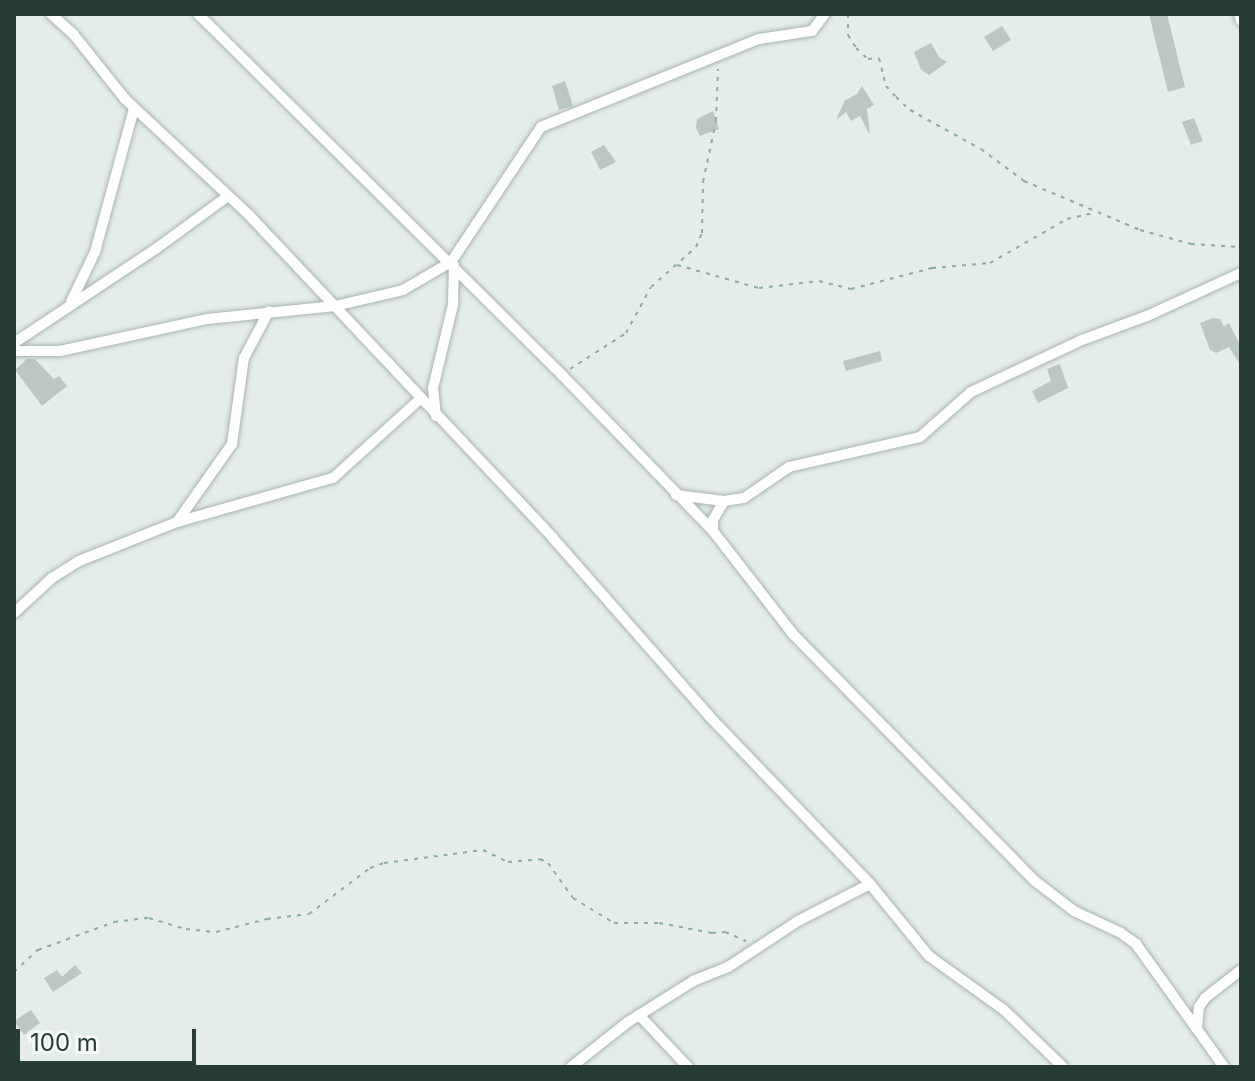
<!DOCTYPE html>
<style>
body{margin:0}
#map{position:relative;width:1255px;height:1081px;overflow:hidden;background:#e5ede9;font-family:Inter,sans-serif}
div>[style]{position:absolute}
.building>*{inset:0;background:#bbc7c2}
.path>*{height:2px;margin-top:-1px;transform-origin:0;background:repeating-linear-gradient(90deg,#89ada2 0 4px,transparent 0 10px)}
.roads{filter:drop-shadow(0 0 2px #a8b5b0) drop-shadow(0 0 2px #a8b5b0)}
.minor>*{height:10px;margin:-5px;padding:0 5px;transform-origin:5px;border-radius:5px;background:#fff}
span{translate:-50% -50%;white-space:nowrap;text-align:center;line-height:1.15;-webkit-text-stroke:6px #f5f9f7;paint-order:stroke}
.frame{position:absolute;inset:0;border:16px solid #263d37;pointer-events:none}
.scale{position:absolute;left:16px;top:1029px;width:180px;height:36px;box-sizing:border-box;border:4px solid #263d37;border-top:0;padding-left:10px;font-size:24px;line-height:28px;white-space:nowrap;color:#263d37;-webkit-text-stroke:6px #f5f9f7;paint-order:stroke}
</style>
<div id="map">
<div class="building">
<i style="clip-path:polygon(1149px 14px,1167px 14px,1185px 87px,1168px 92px)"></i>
<i style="clip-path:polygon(1002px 26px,1011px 40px,993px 51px,984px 37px)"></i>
<i style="clip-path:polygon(931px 43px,939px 57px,947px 62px,929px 75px,921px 70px,914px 52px)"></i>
<i style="clip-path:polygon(565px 81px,573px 106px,559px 110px,552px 86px)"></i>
<i style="clip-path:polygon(862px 86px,874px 105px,867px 109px,870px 135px,860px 116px,851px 121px,846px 112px,836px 120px,845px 100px,857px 94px)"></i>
<i style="clip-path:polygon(713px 111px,719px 129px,700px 136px,696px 128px,697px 119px)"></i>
<i style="clip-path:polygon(1194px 118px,1203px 141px,1191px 145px,1182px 122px)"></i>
<i style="clip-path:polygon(604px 145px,616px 162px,600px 170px,591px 152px)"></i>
<i style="clip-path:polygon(1213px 318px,1220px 319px,1224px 326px,1229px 323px,1241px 347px,1241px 366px,1229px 347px,1216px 353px,1210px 350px,1200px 323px)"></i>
<i style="clip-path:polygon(880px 351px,882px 361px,846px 371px,843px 361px)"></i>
<i style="clip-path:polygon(27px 359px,35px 359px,54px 379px,59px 376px,67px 386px,42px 406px,15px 370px)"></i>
<i style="clip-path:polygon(1060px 364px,1068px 388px,1038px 403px,1032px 391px,1051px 381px,1047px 369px)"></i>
<i style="clip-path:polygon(75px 965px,82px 973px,53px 992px,44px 978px,57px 970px,62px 977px)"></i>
<i style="clip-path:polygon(31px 1010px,40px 1023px,24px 1035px,14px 1021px)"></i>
</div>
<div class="path">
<i style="left:848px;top:14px;width:21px;rotate:90deg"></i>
<i style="left:848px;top:35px;width:15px;rotate:58deg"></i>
<i style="left:856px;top:48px;width:16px;rotate:43deg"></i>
<i style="left:868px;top:59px;width:11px;rotate:-5deg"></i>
<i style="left:879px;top:58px;width:29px;rotate:76deg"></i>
<i style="left:886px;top:86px;width:15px;rotate:48deg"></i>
<i style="left:896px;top:97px;width:19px;rotate:43deg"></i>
<i style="left:910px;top:110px;width:81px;rotate:28.8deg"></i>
<i style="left:981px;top:149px;width:54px;rotate:36.7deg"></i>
<i style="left:1024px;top:181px;width:126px;rotate:22.9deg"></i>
<i style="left:1140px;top:230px;width:53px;rotate:15.4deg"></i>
<i style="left:1191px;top:244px;width:50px;rotate:3.4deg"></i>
<i style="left:677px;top:265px;width:85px;rotate:15.7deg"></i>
<i style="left:759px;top:288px;width:60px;rotate:-6.7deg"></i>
<i style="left:819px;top:281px;width:33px;rotate:14deg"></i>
<i style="left:851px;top:289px;width:84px;rotate:-14.5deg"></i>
<i style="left:932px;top:268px;width:58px;rotate:-4.9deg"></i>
<i style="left:990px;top:263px;width:89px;rotate:-29.7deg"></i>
<i style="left:1067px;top:219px;width:26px;rotate:-13deg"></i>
<i style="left:570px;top:369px;width:67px;rotate:-32.7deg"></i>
<i style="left:626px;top:333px;width:52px;rotate:-61.5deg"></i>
<i style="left:651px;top:287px;width:60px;rotate:-41.6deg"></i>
<i style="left:696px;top:247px;width:15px;rotate:-67deg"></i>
<i style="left:702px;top:233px;width:51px;rotate:-88.9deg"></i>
<i style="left:703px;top:182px;width:62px;rotate:-78deg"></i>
<i style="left:716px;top:121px;width:52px;rotate:-87.8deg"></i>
<i style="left:14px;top:972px;width:33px;rotate:-43deg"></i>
<i style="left:38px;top:950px;width:81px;rotate:-20.2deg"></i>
<i style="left:114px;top:922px;width:35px;rotate:-7deg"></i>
<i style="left:149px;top:918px;width:39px;rotate:17deg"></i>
<i style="left:186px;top:929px;width:30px;rotate:6deg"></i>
<i style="left:216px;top:932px;width:53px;rotate:-14.3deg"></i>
<i style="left:267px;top:919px;width:42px;rotate:-6.8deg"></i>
<i style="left:309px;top:914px;width:76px;rotate:-37deg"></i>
<i style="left:370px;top:868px;width:15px;rotate:-20deg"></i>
<i style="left:384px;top:863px;width:100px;rotate:-7.5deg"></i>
<i style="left:483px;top:850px;width:28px;rotate:26deg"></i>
<i style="left:508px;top:862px;width:32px;rotate:-5deg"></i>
<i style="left:540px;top:859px;width:9px;rotate:27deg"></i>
<i style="left:548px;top:863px;width:43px;rotate:54.5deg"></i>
<i style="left:573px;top:898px;width:48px;rotate:31.4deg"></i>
<i style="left:614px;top:923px;width:45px"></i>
<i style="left:659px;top:923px;width:54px;rotate:10.7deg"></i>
<i style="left:712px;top:933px;width:13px;rotate:-4deg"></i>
<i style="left:725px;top:932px;width:23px;rotate:23deg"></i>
</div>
<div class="roads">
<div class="minor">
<i style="left:51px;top:14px;width:31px;rotate:42deg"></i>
<i style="left:74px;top:35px;width:82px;rotate:51.4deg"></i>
<i style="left:125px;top:99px;width:168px;rotate:43.1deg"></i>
<i style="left:248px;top:214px;width:444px;rotate:46.7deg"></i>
<i style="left:552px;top:537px;width:238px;rotate:48.7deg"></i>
<i style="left:709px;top:716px;width:233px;rotate:46.2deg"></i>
<i style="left:870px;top:884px;width:93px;rotate:50.7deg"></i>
<i style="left:929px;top:956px;width:92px;rotate:35.8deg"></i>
<i style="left:1004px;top:1010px;width:82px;rotate:44deg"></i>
<i style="left:198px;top:14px;width:511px;rotate:44.76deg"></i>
<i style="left:561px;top:374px;width:219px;rotate:45.9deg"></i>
<i style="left:713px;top:531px;width:129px;rotate:52.2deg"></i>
<i style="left:792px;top:633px;width:347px;rotate:45.6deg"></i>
<i style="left:1035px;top:881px;width:49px;rotate:37.6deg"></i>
<i style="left:1074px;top:911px;width:52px;rotate:25.1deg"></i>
<i style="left:1121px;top:933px;width:19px;rotate:36deg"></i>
<i style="left:1136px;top:944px;width:151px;rotate:54.4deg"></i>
<i style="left:1239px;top:14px;width:7px;rotate:74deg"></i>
<i style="left:71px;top:302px;width:55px;rotate:-64.4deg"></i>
<i style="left:95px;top:252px;width:149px;rotate:-74.8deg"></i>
<i style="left:14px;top:343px;width:172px;rotate:-33.6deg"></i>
<i style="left:157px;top:248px;width:88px;rotate:-36.2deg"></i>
<i style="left:14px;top:351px;width:46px"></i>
<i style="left:60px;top:351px;width:150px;rotate:-12.3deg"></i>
<i style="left:207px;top:319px;width:129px;rotate:-5.8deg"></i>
<i style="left:335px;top:306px;width:70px;rotate:-13.2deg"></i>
<i style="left:403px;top:290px;width:56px;rotate:-30.3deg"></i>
<i style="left:451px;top:262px;width:162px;rotate:-56.3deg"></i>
<i style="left:541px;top:127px;width:235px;rotate:-22deg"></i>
<i style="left:759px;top:39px;width:54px;rotate:-8.6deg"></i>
<i style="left:812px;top:31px;width:21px;rotate:-53deg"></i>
<i style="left:436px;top:416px;width:28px;rotate:-96deg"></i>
<i style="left:433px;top:388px;width:85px;rotate:-76.5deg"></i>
<i style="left:453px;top:305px;width:40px;rotate:-88.6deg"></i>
<i style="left:676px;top:495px;width:48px;rotate:7.1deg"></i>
<i style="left:177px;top:522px;width:95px;rotate:-54.8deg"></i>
<i style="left:232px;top:444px;width:87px;rotate:-82.1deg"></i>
<i style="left:244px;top:358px;width:53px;rotate:-62deg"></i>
<i style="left:713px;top:531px;width:11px;rotate:-90deg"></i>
<i style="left:713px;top:520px;width:22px;rotate:-60deg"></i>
<i style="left:724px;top:501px;width:20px;rotate:-9deg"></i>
<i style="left:744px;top:498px;width:55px;rotate:-34.6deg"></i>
<i style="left:789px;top:467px;width:134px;rotate:-12.9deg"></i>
<i style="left:920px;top:437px;width:68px;rotate:-41.4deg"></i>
<i style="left:971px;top:392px;width:123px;rotate:-25.1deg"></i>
<i style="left:1082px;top:340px;width:69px;rotate:-20.3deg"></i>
<i style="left:1147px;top:316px;width:103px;rotate:-24.6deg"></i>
<i style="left:14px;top:613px;width:52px;rotate:-42.6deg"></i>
<i style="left:52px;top:578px;width:32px;rotate:-32deg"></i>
<i style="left:79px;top:561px;width:105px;rotate:-21.7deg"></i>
<i style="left:177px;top:522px;width:162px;rotate:-15.8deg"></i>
<i style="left:333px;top:478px;width:118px;rotate:-42.2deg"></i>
<i style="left:639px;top:1015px;width:71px;rotate:46.7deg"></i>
<i style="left:1197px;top:1029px;width:22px;rotate:-85deg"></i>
<i style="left:1199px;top:1007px;width:11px;rotate:-56deg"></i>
<i style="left:1205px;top:998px;width:46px;rotate:-37.9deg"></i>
<i style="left:571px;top:1067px;width:73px;rotate:-38.3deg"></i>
<i style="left:628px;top:1022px;width:77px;rotate:-32.2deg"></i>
<i style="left:693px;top:981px;width:38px;rotate:-22deg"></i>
<i style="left:728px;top:967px;width:84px;rotate:-33.3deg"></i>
<i style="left:798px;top:921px;width:81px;rotate:-27.2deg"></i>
</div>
</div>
<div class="frame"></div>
<div class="scale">100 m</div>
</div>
